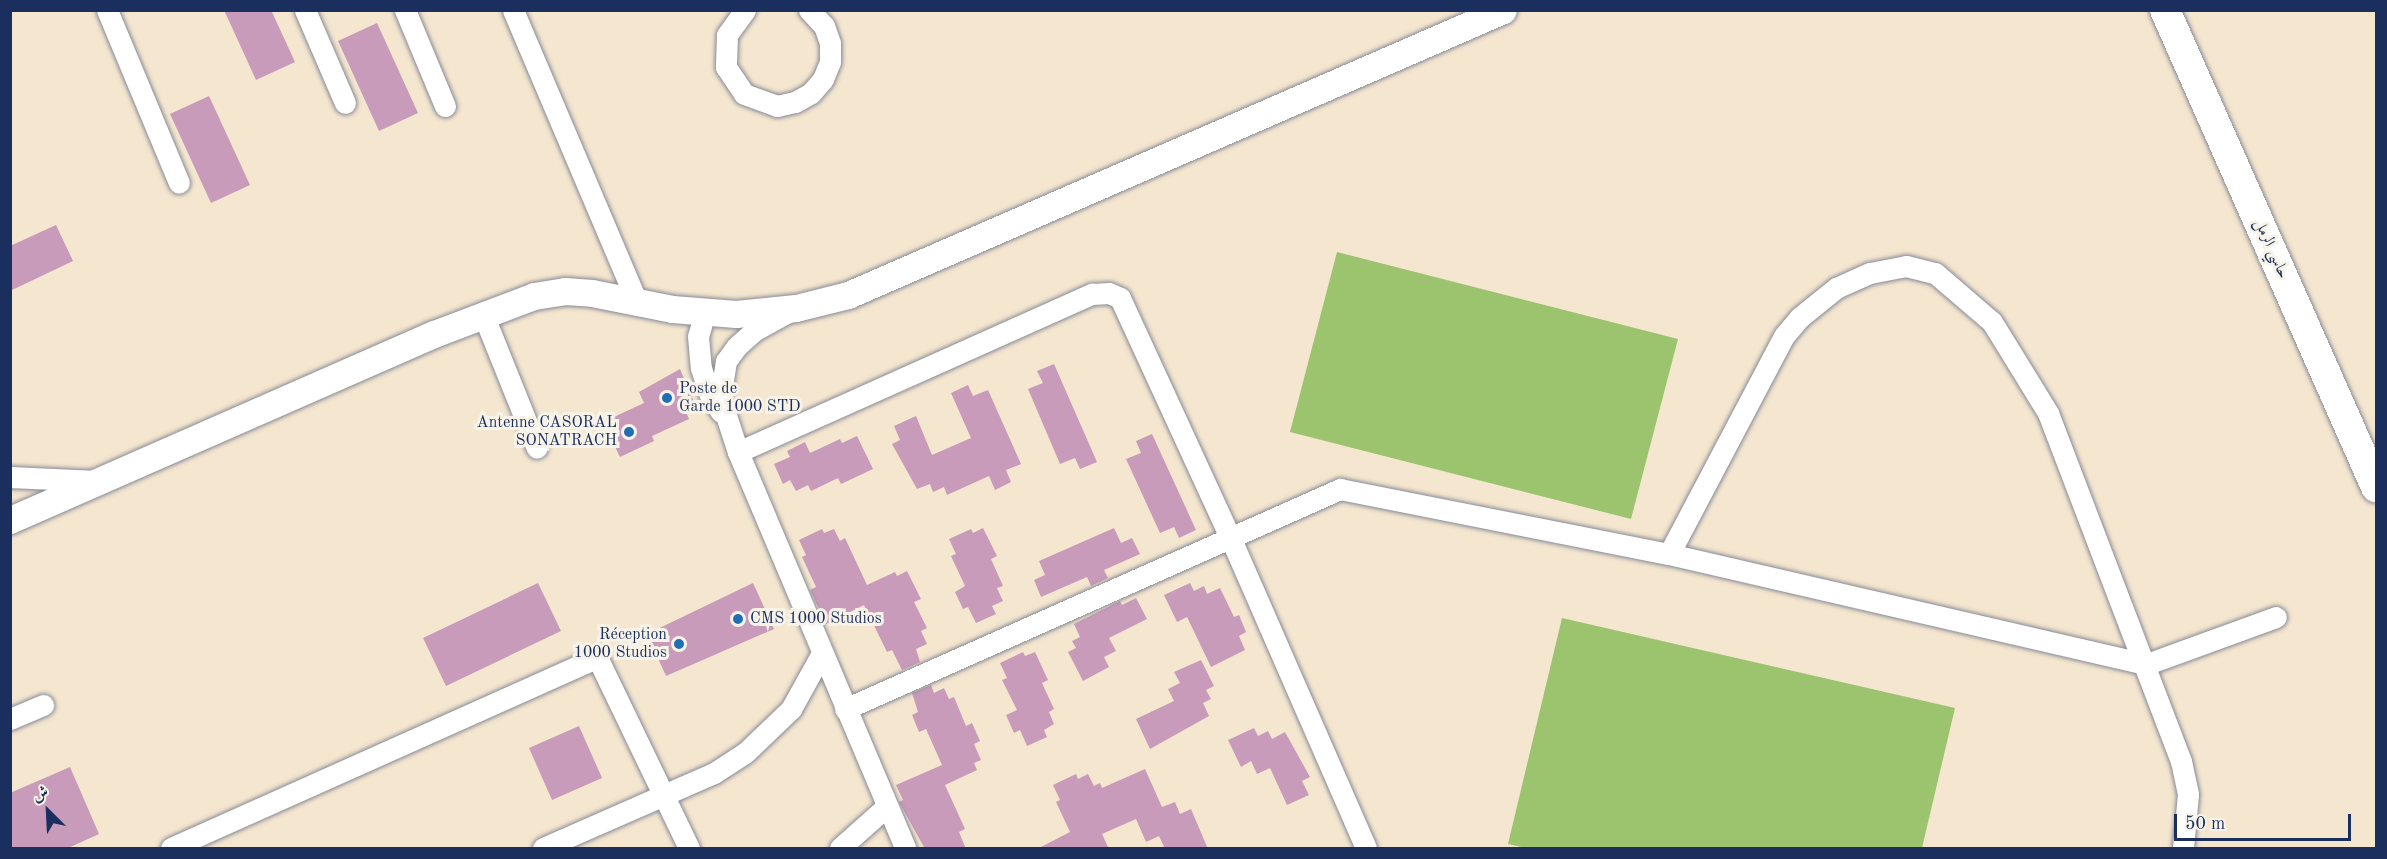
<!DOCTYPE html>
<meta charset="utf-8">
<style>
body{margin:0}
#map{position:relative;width:2387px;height:859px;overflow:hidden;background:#f4e6cf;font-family:"Old Standard TT",Amiri,serif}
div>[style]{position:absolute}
.green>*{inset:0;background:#9cc46f}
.building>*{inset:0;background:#c99bba}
.roads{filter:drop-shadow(0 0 2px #888a96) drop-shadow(0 0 2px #888a96)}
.minor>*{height:21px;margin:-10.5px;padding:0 10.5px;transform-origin:10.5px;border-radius:10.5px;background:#fff}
.tertiary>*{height:27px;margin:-13.5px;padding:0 13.5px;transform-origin:13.5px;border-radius:13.5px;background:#fff}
.secondary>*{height:30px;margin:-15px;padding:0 15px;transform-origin:15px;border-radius:15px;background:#fff}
.dots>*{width:16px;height:16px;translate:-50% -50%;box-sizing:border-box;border:3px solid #f7f3e8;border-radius:50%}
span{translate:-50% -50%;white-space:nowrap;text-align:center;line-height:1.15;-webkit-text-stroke:6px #f7f3e8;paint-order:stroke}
.street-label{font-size:16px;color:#1b2f5e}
.poi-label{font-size:16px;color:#1b2f5e}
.left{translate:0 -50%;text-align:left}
.right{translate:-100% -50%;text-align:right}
.frame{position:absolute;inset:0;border:12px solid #1b2f5e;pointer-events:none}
.north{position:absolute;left:18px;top:781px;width:60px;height:60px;-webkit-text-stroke:4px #f7f3e8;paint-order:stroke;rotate:336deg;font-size:16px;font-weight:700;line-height:24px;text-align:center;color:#1b2f5e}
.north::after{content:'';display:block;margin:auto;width:21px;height:27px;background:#1b2f5e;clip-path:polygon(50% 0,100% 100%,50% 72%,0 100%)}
.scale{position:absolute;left:2174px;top:814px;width:177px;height:27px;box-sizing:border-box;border:3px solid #1b2f5e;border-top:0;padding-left:8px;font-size:18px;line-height:21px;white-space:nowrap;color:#1b2f5e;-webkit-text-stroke:4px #f7f3e8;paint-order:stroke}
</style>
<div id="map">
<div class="green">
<i style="clip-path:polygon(1337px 252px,1678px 339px,1631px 519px,1290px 432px)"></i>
<i style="clip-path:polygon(1562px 618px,1955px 708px,1922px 848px,1526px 848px,1508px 844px)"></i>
</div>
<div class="building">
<i style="clip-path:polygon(224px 10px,271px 10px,295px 62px,256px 80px)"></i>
<i style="clip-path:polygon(377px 23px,418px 113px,379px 131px,338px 41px)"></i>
<i style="clip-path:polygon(209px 96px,250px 185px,211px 203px,170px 114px)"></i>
<i style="clip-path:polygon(56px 225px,73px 261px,10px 291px,10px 246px)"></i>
<i style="clip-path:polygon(1054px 364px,1097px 462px,1080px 469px,1075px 458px,1060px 464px,1028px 389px,1043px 383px,1037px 371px)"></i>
<i style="clip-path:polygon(680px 369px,695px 404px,685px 409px,689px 419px,652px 436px,654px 441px,620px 457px,603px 422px,644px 403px,639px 392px)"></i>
<i style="clip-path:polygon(968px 385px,973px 396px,988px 390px,1021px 464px,1006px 470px,1011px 482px,995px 490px,989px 476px,947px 495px,944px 487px,933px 492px,930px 484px,917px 489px,892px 444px,900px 440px,894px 426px,916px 416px,932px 455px,971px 438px,951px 393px)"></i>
<i style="clip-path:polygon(1152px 434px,1196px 530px,1179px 538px,1174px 527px,1160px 533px,1126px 459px,1141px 453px,1136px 441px)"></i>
<i style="clip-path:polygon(857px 436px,873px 469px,841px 484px,838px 478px,811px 491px,808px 485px,796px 491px,790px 480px,783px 484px,774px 464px,790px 457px,787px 451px,805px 442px,810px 453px,840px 439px,842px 443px)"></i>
<i style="clip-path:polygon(983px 528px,997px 556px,991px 559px,1003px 586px,997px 588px,1003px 601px,992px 606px,996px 614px,976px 623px,968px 607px,963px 609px,955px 592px,965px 586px,951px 556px,956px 554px,949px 539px,971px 529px,973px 533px)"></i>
<i style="clip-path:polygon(1114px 528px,1121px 543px,1132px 538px,1140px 554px,1104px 570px,1108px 578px,1091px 586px,1087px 577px,1041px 597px,1034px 580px,1045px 575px,1039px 561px)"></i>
<i style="clip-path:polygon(822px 529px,824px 533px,834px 529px,840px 541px,845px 538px,867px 585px,895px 572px,897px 576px,907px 571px,921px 599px,914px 602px,927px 628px,921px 631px,927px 644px,916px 649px,920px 662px,902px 670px,892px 650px,887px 652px,864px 605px,826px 624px,810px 590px,816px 587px,802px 557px,806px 555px,799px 540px)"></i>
<i style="clip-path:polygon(538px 583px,561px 631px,446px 686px,423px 638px)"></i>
<i style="clip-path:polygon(753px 583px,774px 629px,666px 676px,647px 634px)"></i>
<i style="clip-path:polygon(1190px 583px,1194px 591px,1204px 586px,1207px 594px,1220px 588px,1234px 617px,1239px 615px,1246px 632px,1239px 636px,1245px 650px,1211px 667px,1187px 617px,1177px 622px,1164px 595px)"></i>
<i style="clip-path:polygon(1136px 598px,1147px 619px,1109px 638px,1116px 651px,1104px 657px,1109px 667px,1083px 681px,1068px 652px,1076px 648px,1072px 641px,1080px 637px,1074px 624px,1120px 601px,1122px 605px)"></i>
<i style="clip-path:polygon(1023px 652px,1025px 656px,1035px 652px,1048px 680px,1042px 683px,1054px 709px,1049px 712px,1054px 724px,1044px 730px,1047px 737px,1027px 746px,1020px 730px,1014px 733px,1006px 715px,1017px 710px,1002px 680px,1007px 678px,1000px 663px)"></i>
<i style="clip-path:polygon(1201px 660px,1214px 686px,1206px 690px,1211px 699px,1203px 703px,1209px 716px,1150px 749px,1136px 719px,1174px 701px,1168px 689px,1180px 683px,1174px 672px)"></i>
<i style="clip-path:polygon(931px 685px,934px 693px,944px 688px,949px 699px,954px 697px,966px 726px,972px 723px,980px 741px,974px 744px,981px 760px,974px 763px,977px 770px,945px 785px,965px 829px,959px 832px,966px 849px,925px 849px,899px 802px,903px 800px,896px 785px,942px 765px,926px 729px,919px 732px,912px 715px,918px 712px,912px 693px)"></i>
<i style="clip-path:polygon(579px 726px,602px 778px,552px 800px,529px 748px)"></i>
<i style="clip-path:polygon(1254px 728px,1258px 736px,1268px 731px,1272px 739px,1285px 732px,1310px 777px,1302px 781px,1309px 795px,1287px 805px,1270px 768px,1257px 774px,1251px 761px,1241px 767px,1228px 740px)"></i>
<i style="clip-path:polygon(70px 767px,99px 834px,66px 849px,10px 849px,10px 793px)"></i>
<i style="clip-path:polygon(1145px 769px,1162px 807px,1175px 802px,1180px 814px,1191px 809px,1208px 849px,1165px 849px,1159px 836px,1146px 842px,1136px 819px,1102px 834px,1109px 849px,1037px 849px,1070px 832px,1056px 802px,1060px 800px,1053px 785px,1076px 774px,1078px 779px,1088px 774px,1094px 786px,1100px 783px,1102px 788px)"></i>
</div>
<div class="roads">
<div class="minor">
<i style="left:107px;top:10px;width:187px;rotate:67.4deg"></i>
<i style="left:305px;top:10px;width:101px;rotate:66.7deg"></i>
<i style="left:405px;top:10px;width:104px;rotate:67.4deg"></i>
<i style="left:513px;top:10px;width:315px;rotate:67deg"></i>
<i style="left:745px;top:10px;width:31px;rotate:126deg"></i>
<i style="left:727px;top:35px;width:32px;rotate:92deg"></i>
<i style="left:726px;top:67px;width:32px;rotate:56deg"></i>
<i style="left:744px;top:94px;width:35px;rotate:20deg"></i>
<i style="left:777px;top:106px;width:18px;rotate:-13deg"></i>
<i style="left:795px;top:102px;width:18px;rotate:-29deg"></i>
<i style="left:811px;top:93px;width:18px;rotate:-49deg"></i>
<i style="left:823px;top:79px;width:18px;rotate:-68deg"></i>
<i style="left:830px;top:62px;width:19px;rotate:-90deg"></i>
<i style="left:830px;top:43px;width:18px;rotate:-109deg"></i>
<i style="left:824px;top:26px;width:22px;rotate:-133deg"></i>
<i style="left:705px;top:312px;width:25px;rotate:106deg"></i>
<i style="left:698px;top:336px;width:32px;rotate:85deg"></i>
<i style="left:701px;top:368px;width:28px;rotate:72deg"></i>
<i style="left:710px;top:395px;width:20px;rotate:57deg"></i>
<i style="left:788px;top:312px;width:38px;rotate:151deg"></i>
<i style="left:755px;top:330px;width:24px;rotate:138deg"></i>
<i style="left:737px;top:346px;width:19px;rotate:126deg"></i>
<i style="left:726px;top:361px;width:36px;rotate:99deg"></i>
<i style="left:720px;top:397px;width:58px;rotate:71.9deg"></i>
<i style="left:738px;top:452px;width:430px;rotate:67.1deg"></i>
<i style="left:483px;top:314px;width:144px;rotate:68.1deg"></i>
<i style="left:738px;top:452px;width:388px;rotate:-24.1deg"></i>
<i style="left:1092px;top:294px;width:17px;rotate:-3deg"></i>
<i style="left:1109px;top:293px;width:12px;rotate:24deg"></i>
<i style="left:1120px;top:298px;width:265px;rotate:65.3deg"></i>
<i style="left:1231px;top:539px;width:337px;rotate:66.4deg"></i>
<i style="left:10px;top:477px;width:87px;rotate:2.6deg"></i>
<i style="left:1669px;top:554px;width:246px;rotate:-62.2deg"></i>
<i style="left:1784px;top:336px;width:23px;rotate:-50deg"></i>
<i style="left:1799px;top:318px;width:48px;rotate:-39deg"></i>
<i style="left:1836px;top:288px;width:37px;rotate:-24deg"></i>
<i style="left:1870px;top:273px;width:37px;rotate:-11deg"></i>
<i style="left:1906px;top:266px;width:30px;rotate:14deg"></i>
<i style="left:1935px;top:273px;width:75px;rotate:40.7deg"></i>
<i style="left:1992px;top:322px;width:107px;rotate:58.4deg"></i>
<i style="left:2048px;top:413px;width:373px;rotate:69.1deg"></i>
<i style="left:2181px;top:761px;width:34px;rotate:78deg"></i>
<i style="left:2188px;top:794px;width:54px;rotate:95.3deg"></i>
<i style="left:845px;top:709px;width:542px;rotate:-23.96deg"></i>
<i style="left:1340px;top:489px;width:335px;rotate:11.2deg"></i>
<i style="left:1669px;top:554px;width:490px;rotate:13deg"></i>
<i style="left:2147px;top:664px;width:137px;rotate:-20deg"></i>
<i style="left:10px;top:719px;width:36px;rotate:-23deg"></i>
<i style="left:171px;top:848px;width:467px;rotate:-24.1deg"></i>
<i style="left:597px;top:657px;width:212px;rotate:64.3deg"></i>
<i style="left:543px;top:848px;width:187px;rotate:-23.7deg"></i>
<i style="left:714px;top:773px;width:37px;rotate:-33deg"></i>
<i style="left:745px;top:753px;width:64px;rotate:-43.7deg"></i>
<i style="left:791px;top:709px;width:64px;rotate:-61deg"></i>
<i style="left:840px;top:848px;width:62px;rotate:-41.7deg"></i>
</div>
<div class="tertiary">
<i style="left:10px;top:520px;width:463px;rotate:-23.7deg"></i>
<i style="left:434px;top:334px;width:107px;rotate:-20.8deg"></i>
<i style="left:534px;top:296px;width:31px;rotate:-9deg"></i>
<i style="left:565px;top:291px;width:27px;rotate:4deg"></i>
<i style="left:592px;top:293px;width:82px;rotate:11.3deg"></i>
<i style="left:672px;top:309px;width:64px;rotate:4.5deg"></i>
<i style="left:736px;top:314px;width:60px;rotate:-5.7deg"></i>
<i style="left:796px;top:308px;width:54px;rotate:-14deg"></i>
<i style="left:848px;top:295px;width:714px;rotate:-23.51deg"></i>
</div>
<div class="secondary">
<i style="left:2165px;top:10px;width:522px;rotate:66.14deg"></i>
</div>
</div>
<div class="dots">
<i style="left:667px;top:398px;background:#1f6fb2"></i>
<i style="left:629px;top:432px;background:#1f6fb2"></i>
<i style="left:738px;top:619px;background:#1f6fb2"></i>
<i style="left:679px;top:644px;background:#1f6fb2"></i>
</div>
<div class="street-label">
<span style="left:2271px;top:249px;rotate:66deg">حاسي الرمل</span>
</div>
<div class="poi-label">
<span class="left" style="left:679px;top:398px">Poste de<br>Garde 1000 STD</span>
<span class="right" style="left:617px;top:432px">Antenne CASORAL<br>SONATRACH</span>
<span class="left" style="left:750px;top:619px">CMS 1000 Studios</span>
<span class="right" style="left:667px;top:644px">Réception<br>1000 Studios</span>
</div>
<div class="frame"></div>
<div class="north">ش</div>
<div class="scale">50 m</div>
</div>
